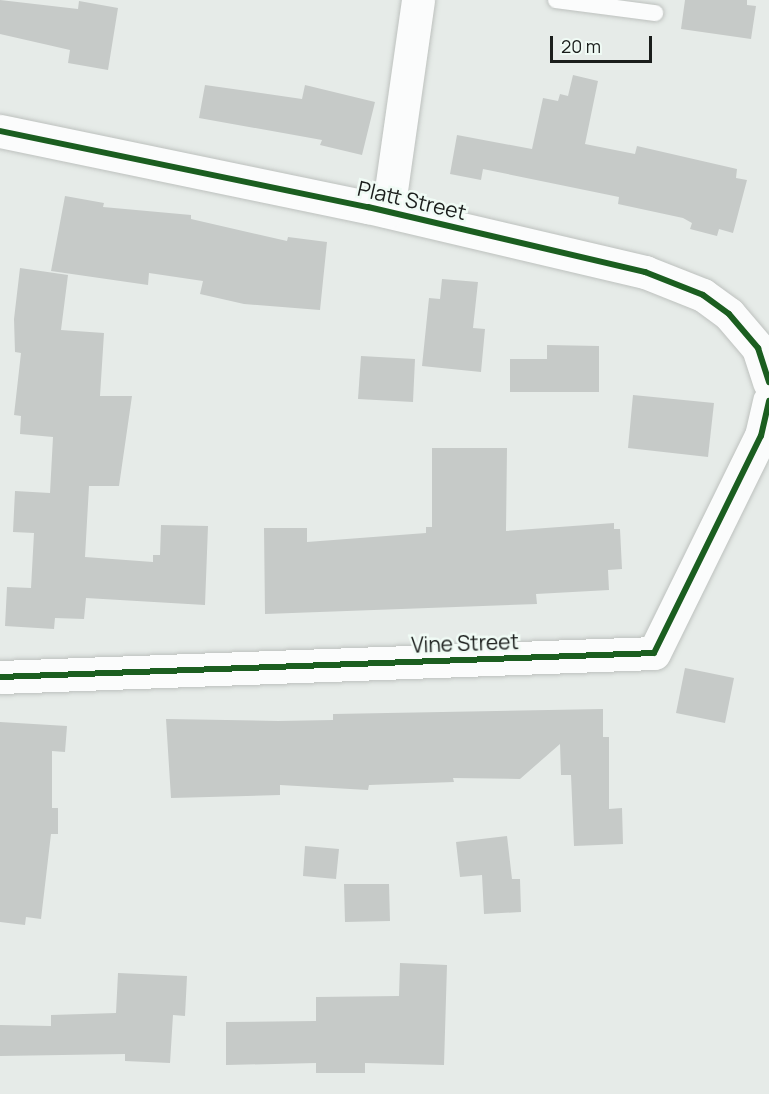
<!DOCTYPE html>
<style>
body{margin:0}
#map{position:relative;width:769px;height:1094px;overflow:hidden;background:#e6ebe8;font-family:Manrope,sans-serif}
div>[style]{position:absolute}
.building>*{inset:0;background:#c6cac8}
.roads{filter:drop-shadow(0 0 2px #bdc1be) drop-shadow(0 0 2px #bdc1be)}
.service>*{height:16px;margin:-8px;padding:0 8px;transform-origin:8px;border-radius:8px;background:#fbfcfc}
.minor>*{height:33px;margin:-16.5px;padding:0 16.5px;transform-origin:16.5px;border-radius:16.5px;background:#fbfcfc}
.cycleway>*{height:6px;margin:-3px;padding:0 3px;transform-origin:3px;border-radius:3px;background:#1b5e20}
span{translate:-50% -50%;white-space:nowrap;text-align:center;line-height:1.15;-webkit-text-stroke:5px #f0fbf5;paint-order:stroke}
.street-label{font-size:21px;color:#1a1d1b}
.scale{position:absolute;left:550px;top:36px;width:102px;height:27px;box-sizing:border-box;border:3px solid #1a1d1b;border-top:0;padding-left:8px;font-size:18px;line-height:21px;white-space:nowrap;color:#1a1d1b;-webkit-text-stroke:4px #f0fbf5;paint-order:stroke}
</style>
<div id="map">
<div class="building">
<i style="clip-path:polygon(0 0,78px 9px,79px 1px,118px 8px,108px 70px,68px 63px,70px 50px,0 34px)"></i>
<i style="clip-path:polygon(685px 0,747px 0,747px 5px,756px 6px,751px 39px,681px 29px)"></i>
<i style="clip-path:polygon(573px 75px,598px 81px,585px 144px,635px 154px,637px 146px,737px 169px,736px 178px,747px 180px,733px 233px,719px 229px,717px 236px,690px 229px,692px 223px,683px 218px,618px 204px,619px 197px,483px 169px,481px 180px,450px 174px,457px 135px,532px 149px,543px 98px,558px 101px,560px 94px,568px 96px)"></i>
<i style="clip-path:polygon(205px 85px,302px 99px,305px 85px,375px 102px,362px 155px,320px 145px,322px 140px,199px 118px)"></i>
<i style="clip-path:polygon(65px 196px,104px 203px,103px 207px,191px 215px,191px 219px,287px 241px,288px 237px,327px 242px,320px 310px,244px 304px,200px 294px,203px 281px,149px 273px,148px 285px,51px 271px)"></i>
<i style="clip-path:polygon(20px 268px,68px 275px,61px 330px,104px 333px,100px 396px,132px 396px,119px 486px,89px 486px,85px 557px,153px 562px,153px 555px,160px 555px,161px 525px,208px 526px,205px 605px,86px 598px,84px 619px,55px 618px,54px 629px,5px 626px,7px 587px,31px 588px,34px 533px,13px 532px,15px 491px,50px 493px,53px 437px,20px 434px,21px 416px,14px 415px,21px 353px,15px 352px,14px 319px)"></i>
<i style="clip-path:polygon(442px 279px,478px 282px,473px 328px,485px 329px,481px 372px,422px 366px,429px 298px,440px 299px)"></i>
<i style="clip-path:polygon(547px 345px,599px 346px,599px 392px,510px 392px,510px 359px,547px 359px)"></i>
<i style="clip-path:polygon(361px 356px,415px 359px,413px 402px,358px 399px)"></i>
<i style="clip-path:polygon(633px 395px,714px 403px,708px 457px,628px 448px)"></i>
<i style="clip-path:polygon(432px 448px,507px 448px,506px 531px,614px 523px,614px 529px,620px 529px,622px 569px,608px 570px,609px 590px,536px 594px,537px 604px,265px 614px,264px 528px,307px 528px,307px 542px,426px 533px,426px 527px,432px 527px)"></i>
<i style="clip-path:polygon(685px 668px,734px 678px,725px 723px,676px 713px)"></i>
<i style="clip-path:polygon(603px 709px,603px 737px,609px 737px,609px 809px,622px 808px,623px 844px,574px 846px,571px 775px,561px 775px,560px 744px,520px 779px,453px 778px,454px 782px,369px 785px,368px 790px,280px 785px,280px 795px,171px 798px,166px 719px,278px 721px,333px 720px,333px 714px)"></i>
<i style="clip-path:polygon(0 722px,67px 726px,65px 752px,52px 751px,52px 808px,58px 808px,58px 834px,51px 834px,41px 919px,26px 917px,25px 925px,0 922px)"></i>
<i style="clip-path:polygon(507px 836px,512px 879px,520px 879px,521px 912px,484px 914px,482px 875px,460px 877px,456px 842px)"></i>
<i style="clip-path:polygon(305px 846px,339px 849px,336px 879px,303px 876px)"></i>
<i style="clip-path:polygon(344px 884px,389px 884px,390px 921px,345px 922px)"></i>
<i style="clip-path:polygon(400px 963px,447px 965px,444px 1065px,365px 1063px,365px 1073px,316px 1073px,316px 1063px,226px 1065px,226px 1022px,316px 1021px,316px 997px,399px 996px)"></i>
<i style="clip-path:polygon(118px 973px,187px 976px,185px 1016px,173px 1015px,170px 1063px,125px 1061px,125px 1054px,0 1056px,0 1025px,51px 1026px,51px 1015px,116px 1013px)"></i>
</div>
<div class="roads">
<div class="service">
<i style="left:556px;top:0;width:100px;rotate:7.5deg"></i>
</div>
<div class="minor">
<i style="left:0;top:131px;width:376px;rotate:11.7deg"></i>
<i style="left:368px;top:207px;width:285px;rotate:13.2deg"></i>
<i style="left:645px;top:272px;width:62px;rotate:21.6deg"></i>
<i style="left:703px;top:295px;width:32px;rotate:36deg"></i>
<i style="left:729px;top:314px;width:45px;rotate:49.5deg"></i>
<i style="left:758px;top:348px;width:36px;rotate:72deg"></i>
<i style="left:388px;top:211px;width:213px;rotate:-81.9deg"></i>
<i style="left:0;top:677px;width:654px;rotate:-2.1deg"></i>
<i style="left:654px;top:653px;width:242px;rotate:-63.8deg"></i>
<i style="left:761px;top:436px;width:36px;rotate:-77deg"></i>
</div>
</div>
<div class="cycleway">
<i style="left:0;top:131px;width:376px;rotate:11.7deg"></i>
<i style="left:368px;top:207px;width:285px;rotate:13.2deg"></i>
<i style="left:645px;top:272px;width:62px;rotate:21.6deg"></i>
<i style="left:703px;top:295px;width:32px;rotate:36deg"></i>
<i style="left:729px;top:314px;width:45px;rotate:49.5deg"></i>
<i style="left:758px;top:348px;width:36px;rotate:72deg"></i>
<i style="left:0;top:677px;width:654px;rotate:-2.1deg"></i>
<i style="left:654px;top:653px;width:242px;rotate:-63.8deg"></i>
<i style="left:761px;top:436px;width:36px;rotate:-77deg"></i>
</div>
<div class="street-label">
<span style="left:412px;top:200px;rotate:13deg">Platt Street</span>
<span style="left:465px;top:643px;rotate:-2deg">Vine Street</span>
</div>
<div class="scale">20 m</div>
</div>
